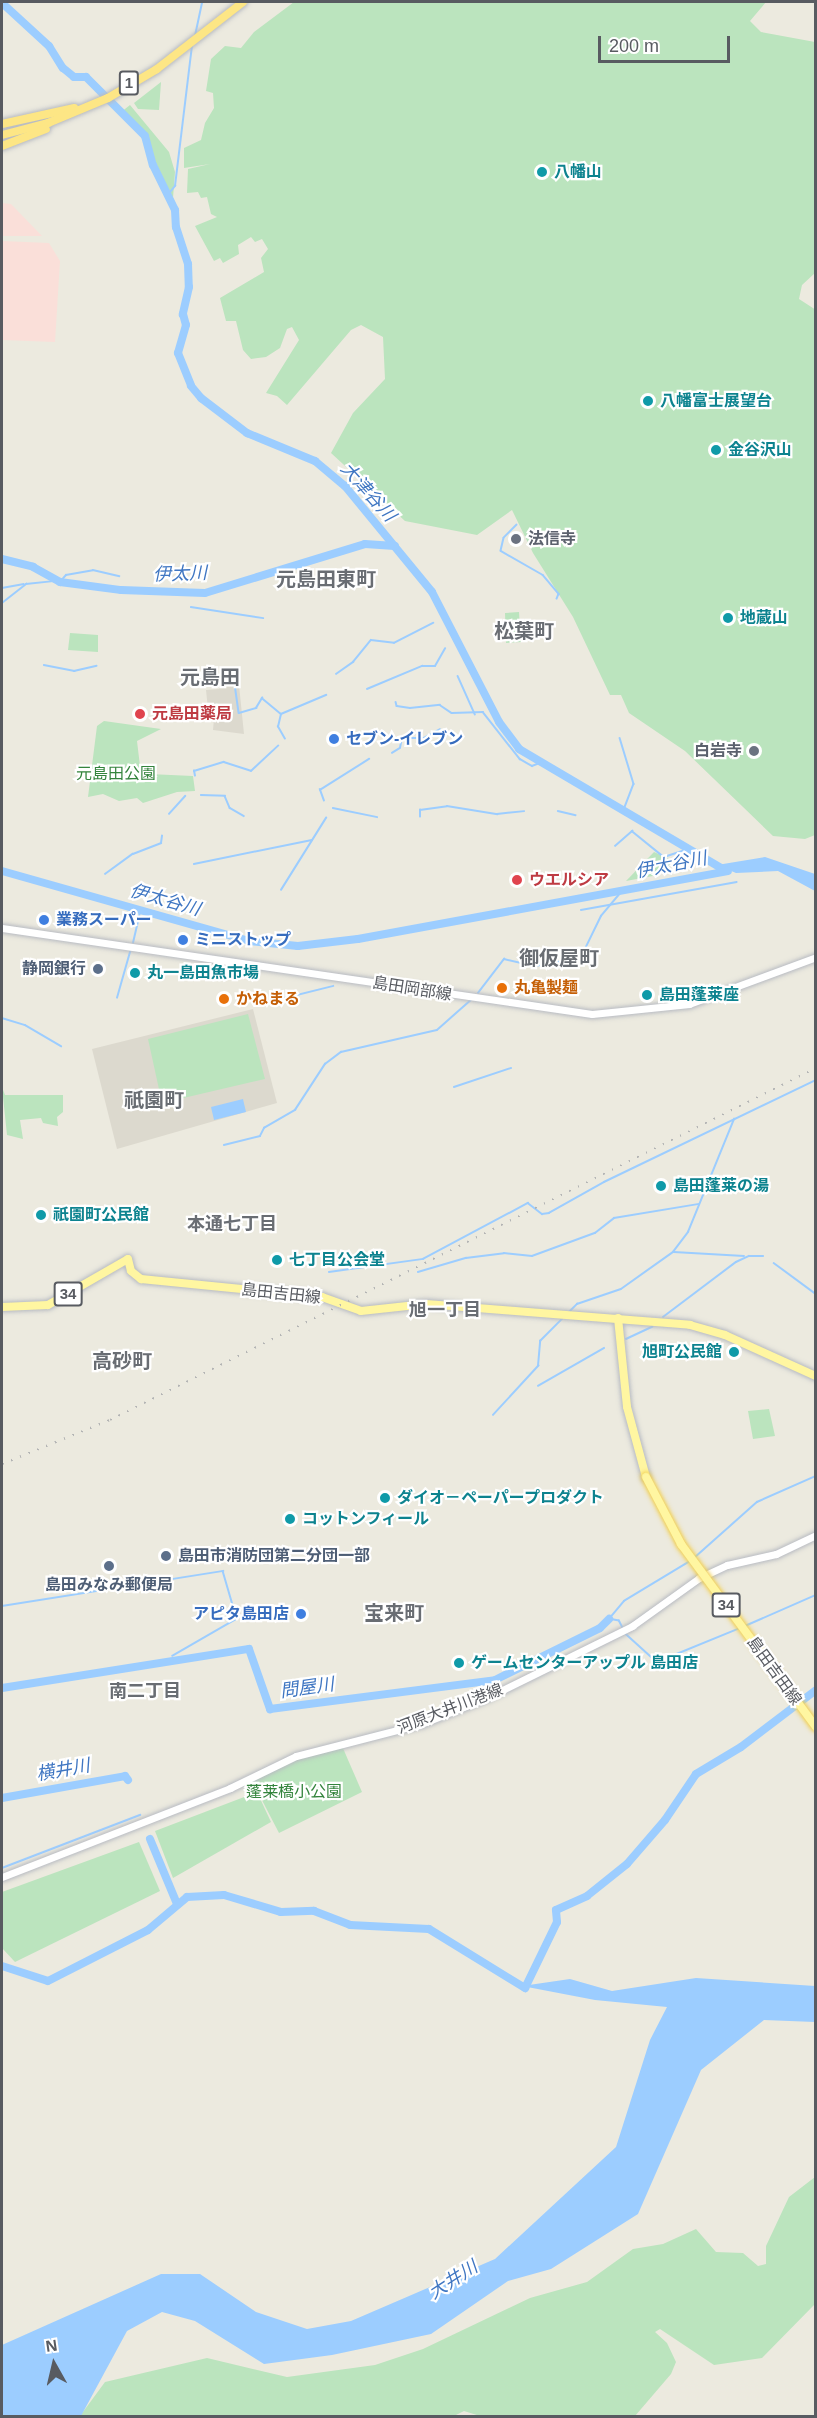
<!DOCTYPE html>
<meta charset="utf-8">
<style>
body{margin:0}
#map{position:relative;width:817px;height:2418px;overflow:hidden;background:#eceadf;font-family:Arial,"Noto Sans JP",sans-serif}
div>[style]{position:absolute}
.education>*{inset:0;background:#dcd9ce}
.medical>*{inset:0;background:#fadfd9}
.green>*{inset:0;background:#bbe4be}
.water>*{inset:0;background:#9ccdff}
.stream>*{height:1.5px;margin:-0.75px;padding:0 0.75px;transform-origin:0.75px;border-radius:0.75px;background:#9ccdff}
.river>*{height:8px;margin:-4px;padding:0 4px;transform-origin:4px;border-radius:4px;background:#9ccdff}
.roads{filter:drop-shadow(0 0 2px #b8bbc2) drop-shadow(0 0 2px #b8bbc2)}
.secondary>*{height:7px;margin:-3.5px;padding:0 3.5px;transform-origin:3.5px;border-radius:3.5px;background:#fff}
.primary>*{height:8px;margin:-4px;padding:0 4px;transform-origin:4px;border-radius:4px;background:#fff6a1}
.motorway>*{height:8px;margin:-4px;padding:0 4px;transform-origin:4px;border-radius:4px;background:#fde685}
.rail>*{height:1.5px;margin-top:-0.75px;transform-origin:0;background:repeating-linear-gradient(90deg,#b3b4b4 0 1.5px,transparent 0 9.5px)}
.bridges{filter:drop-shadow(0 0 2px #f1cf53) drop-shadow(0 0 2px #f1cf53)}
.primary-bridge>*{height:8px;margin:-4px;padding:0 4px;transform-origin:4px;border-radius:4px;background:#fff6a1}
.dots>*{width:16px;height:16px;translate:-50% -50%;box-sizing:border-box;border:3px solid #fff;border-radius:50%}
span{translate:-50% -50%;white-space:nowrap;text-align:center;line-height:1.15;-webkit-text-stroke:4.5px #fff;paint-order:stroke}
.shield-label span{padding:2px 4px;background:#fff;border:2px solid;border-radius:4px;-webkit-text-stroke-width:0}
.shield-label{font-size:15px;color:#585b61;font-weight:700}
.culture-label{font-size:16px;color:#0d838f;font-weight:700}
.left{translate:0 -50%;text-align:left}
.right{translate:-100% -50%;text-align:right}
.worship-label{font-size:16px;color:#5b616d;font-weight:700}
.health-label{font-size:16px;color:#be3a42;font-weight:700}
.shop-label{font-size:16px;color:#366cbe;font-weight:700}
.park-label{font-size:16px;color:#34843d}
.service-label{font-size:16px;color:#4e5e75;font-weight:700}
.food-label{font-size:16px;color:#c56008;font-weight:700}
.street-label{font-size:16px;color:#585b61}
.water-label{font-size:18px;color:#3f76c2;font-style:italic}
.neighbourhood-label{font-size:18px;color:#696d73;font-weight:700}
.quarter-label{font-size:20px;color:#696d73;font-weight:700}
.frame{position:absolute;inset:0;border:3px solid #585b61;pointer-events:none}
.north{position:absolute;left:24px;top:2334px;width:60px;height:60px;-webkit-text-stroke:4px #fff;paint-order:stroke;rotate:352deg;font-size:16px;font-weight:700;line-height:24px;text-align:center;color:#585b61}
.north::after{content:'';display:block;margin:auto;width:21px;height:27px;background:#585b61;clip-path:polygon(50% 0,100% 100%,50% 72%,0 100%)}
.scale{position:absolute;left:598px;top:36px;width:132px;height:27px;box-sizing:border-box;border:3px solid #585b61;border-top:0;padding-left:8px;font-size:18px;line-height:21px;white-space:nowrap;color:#585b61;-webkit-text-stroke:4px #fff;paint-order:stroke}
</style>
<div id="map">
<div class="education">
<i style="clip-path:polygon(220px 682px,239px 685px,244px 734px,213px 730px,214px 719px,209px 719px,206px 690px,219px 689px)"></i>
<i style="clip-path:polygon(253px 1009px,277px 1103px,117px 1149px,92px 1049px)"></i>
</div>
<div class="medical">
<i style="clip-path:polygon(2px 203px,11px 204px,42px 236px,2px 236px)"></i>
<i style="clip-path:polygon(2px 241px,49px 243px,60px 261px,55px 342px,2px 340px)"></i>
</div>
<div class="green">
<i style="clip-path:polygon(294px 2px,766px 2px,750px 21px,761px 32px,815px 42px,815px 273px,802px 285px,799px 299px,816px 310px,815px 835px,805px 839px,773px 836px,685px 751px,629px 713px,621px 695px,610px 695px,573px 617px,533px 553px,512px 510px,477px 535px,405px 521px,331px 453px,353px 413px,385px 379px,383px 337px,361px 325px,351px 330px,287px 405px,277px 396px,266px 393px,299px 340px,292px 327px,287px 329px,280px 348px,266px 357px,251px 359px,243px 350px,236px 321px,226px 321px,220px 298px,264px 272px,261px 258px,268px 249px,262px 239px,255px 242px,251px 237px,238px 245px,239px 254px,223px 263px,220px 258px,214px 261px,195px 226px,217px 217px,211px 214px,207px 197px,201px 198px,198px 192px,187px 193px,188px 169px,210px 164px,184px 168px,184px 148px,201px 140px,205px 123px,214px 108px,213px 93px,206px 91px,211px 59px,225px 46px,241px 48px,254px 32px)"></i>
<i style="clip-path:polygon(161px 82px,159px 110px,138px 109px,134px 103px)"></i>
<i style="clip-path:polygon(130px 105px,169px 152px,175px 172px,173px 198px,145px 141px,120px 113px)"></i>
<i style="clip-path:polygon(519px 612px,521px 642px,506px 643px,505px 613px)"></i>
<i style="clip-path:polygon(70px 633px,98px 635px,98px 652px,68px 650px)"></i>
<i style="clip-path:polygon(104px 721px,161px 729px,137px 741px,140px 766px,149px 774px,193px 776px,195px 791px,177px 792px,143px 803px,137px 798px,119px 801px,103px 794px,88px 797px,97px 726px)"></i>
<i style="clip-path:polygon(654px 852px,674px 861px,658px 875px,626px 881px)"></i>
<i style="clip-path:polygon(248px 1014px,265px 1079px,162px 1103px,148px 1039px)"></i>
<i style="clip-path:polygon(2px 1087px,5px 1095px,63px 1095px,63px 1112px,57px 1117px,58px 1126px,43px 1123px,41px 1118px,20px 1120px,23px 1139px,7px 1135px)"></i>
<i style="clip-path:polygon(769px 1409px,775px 1436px,753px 1439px,748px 1411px)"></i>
<i style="clip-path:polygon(342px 1746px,362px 1792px,279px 1833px,252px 1781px,291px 1761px)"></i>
<i style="clip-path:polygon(257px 1792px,271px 1822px,173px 1878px,155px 1831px)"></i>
<i style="clip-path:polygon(139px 1842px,160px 1891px,15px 1962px,2px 1948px,2px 1892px)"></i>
<i style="clip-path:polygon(815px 2177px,815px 2304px,762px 2358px,714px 2365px,660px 2329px,655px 2332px,667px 2343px,676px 2362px,671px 2374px,635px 2416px,480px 2416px,464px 2411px,454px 2416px,80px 2416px,105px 2382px,207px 2358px,287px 2377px,375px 2365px,423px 2349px,530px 2298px,587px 2282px,633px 2249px,663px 2244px,696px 2229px,716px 2252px,743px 2253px,758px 2266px,766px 2264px,766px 2246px,789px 2197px)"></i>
</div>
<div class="water">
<i style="clip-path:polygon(765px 857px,815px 874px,815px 891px,778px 871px,736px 873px,717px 865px)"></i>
<i style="clip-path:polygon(243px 1099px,246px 1112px,214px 1120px,211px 1107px)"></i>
<i style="clip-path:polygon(696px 1978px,815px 1986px,815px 2022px,764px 2020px,701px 2070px,638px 2214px,551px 2269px,508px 2281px,431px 2334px,332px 2355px,264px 2364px,195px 2321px,162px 2312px,127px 2331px,81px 2416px,2px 2416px,2px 2345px,161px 2274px,200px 2274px,256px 2312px,307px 2329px,351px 2321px,495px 2259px,616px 2147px,650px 2040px,667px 2007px,595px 2000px,522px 1986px,570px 1979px,612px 1991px)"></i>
</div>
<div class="stream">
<i style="left:195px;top:36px;width:35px;rotate:-78deg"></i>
<i style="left:167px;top:196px;width:13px;rotate:-51deg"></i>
<i style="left:175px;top:186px;width:141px;rotate:-83.1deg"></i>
<i style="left:517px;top:525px;width:18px;rotate:135deg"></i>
<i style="left:504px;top:538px;width:13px;rotate:103deg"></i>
<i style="left:501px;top:551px;width:48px;rotate:29.7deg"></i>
<i style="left:543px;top:575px;width:25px;rotate:50deg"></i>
<i style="left:559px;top:594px;width:5px;rotate:112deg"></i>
<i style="left:60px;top:582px;width:9px;rotate:-49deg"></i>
<i style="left:66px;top:575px;width:27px;rotate:-10deg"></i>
<i style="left:93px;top:570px;width:27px;rotate:13deg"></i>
<i style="left:2px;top:588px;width:22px;rotate:-10deg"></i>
<i style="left:2px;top:603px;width:31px;rotate:-38deg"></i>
<i style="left:26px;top:584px;width:27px;rotate:-6deg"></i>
<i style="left:191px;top:607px;width:73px;rotate:8.7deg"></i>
<i style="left:44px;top:665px;width:31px;rotate:11deg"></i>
<i style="left:74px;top:671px;width:23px;rotate:-13deg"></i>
<i style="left:336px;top:674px;width:21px;rotate:-35deg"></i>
<i style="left:353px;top:662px;width:28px;rotate:-51deg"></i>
<i style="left:371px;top:640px;width:23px;rotate:7deg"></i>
<i style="left:394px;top:643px;width:44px;rotate:-27.1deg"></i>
<i style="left:458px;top:676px;width:42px;rotate:65.9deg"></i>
<i style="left:235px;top:684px;width:29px;rotate:82deg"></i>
<i style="left:239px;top:713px;width:18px;rotate:-16deg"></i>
<i style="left:256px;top:708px;width:12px;rotate:-59deg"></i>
<i style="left:262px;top:698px;width:25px;rotate:40deg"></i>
<i style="left:367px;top:689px;width:60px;rotate:-22.7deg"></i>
<i style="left:422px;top:666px;width:13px"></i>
<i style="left:435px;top:666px;width:20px;rotate:-60deg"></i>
<i style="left:396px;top:702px;width:4px;rotate:76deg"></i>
<i style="left:397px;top:706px;width:13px;rotate:9deg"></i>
<i style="left:410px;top:708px;width:30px;rotate:-6deg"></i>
<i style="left:440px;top:705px;width:14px;rotate:34deg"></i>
<i style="left:452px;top:713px;width:31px;rotate:-2deg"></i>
<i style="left:483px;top:712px;width:60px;rotate:51.8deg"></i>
<i style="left:520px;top:759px;width:14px;rotate:30deg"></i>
<i style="left:532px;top:766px;width:9px;rotate:-21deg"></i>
<i style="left:620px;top:738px;width:48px;rotate:73.1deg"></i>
<i style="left:634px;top:784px;width:26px;rotate:111deg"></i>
<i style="left:285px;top:739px;width:14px;rotate:-120deg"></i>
<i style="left:278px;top:727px;width:13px;rotate:-77deg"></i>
<i style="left:281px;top:714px;width:49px;rotate:-22.9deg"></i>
<i style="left:392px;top:753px;width:9px;rotate:-32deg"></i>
<i style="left:400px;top:748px;width:10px;rotate:-79deg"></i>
<i style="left:402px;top:738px;width:22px"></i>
<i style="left:424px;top:738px;width:18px;rotate:-29deg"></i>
<i style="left:195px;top:776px;width:5px;rotate:-101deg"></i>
<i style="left:194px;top:771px;width:31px;rotate:-17deg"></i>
<i style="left:224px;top:762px;width:28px;rotate:18deg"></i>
<i style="left:251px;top:771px;width:37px;rotate:-43deg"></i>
<i style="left:201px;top:795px;width:24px;rotate:2deg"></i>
<i style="left:225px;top:796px;width:13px;rotate:67deg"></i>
<i style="left:230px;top:808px;width:16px;rotate:30deg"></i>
<i style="left:324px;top:801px;width:12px;rotate:-110deg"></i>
<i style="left:320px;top:790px;width:58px;rotate:-32.3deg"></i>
<i style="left:333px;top:808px;width:45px;rotate:11.6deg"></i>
<i style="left:558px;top:811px;width:18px;rotate:13deg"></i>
<i style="left:169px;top:814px;width:24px;rotate:-48deg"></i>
<i style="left:420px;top:817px;width:7px;rotate:-90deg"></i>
<i style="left:420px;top:810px;width:27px;rotate:-8deg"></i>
<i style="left:447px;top:806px;width:51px;rotate:9.1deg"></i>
<i style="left:497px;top:814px;width:27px;rotate:-6deg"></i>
<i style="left:615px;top:846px;width:23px;rotate:-41deg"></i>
<i style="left:632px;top:831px;width:41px;rotate:39.1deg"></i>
<i style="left:664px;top:857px;width:26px;rotate:-18deg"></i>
<i style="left:194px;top:864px;width:120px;rotate:-11.5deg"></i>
<i style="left:105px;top:874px;width:34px;rotate:-36deg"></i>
<i style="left:133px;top:854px;width:30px;rotate:-21deg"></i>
<i style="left:161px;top:843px;width:7px;rotate:-82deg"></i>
<i style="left:281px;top:890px;width:85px;rotate:-58deg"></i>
<i style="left:581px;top:910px;width:158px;rotate:-10.2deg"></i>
<i style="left:139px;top:917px;width:5px;rotate:-79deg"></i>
<i style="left:133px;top:943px;width:23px;rotate:-77deg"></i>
<i style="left:582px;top:955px;width:43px;rotate:-64deg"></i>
<i style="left:601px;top:916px;width:33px;rotate:-50deg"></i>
<i style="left:478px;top:993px;width:43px;rotate:-52.6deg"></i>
<i style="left:504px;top:959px;width:32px;rotate:13deg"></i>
<i style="left:535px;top:966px;width:40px;rotate:-10deg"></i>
<i style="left:117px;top:998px;width:48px;rotate:-74.2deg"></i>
<i style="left:273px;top:1001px;width:62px;rotate:-14deg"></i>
<i style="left:2px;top:1018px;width:24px;rotate:17deg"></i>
<i style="left:25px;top:1025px;width:42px;rotate:30.3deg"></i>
<i style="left:454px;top:1087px;width:60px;rotate:-18.4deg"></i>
<i style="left:224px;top:1145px;width:37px;rotate:-14deg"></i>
<i style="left:260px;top:1136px;width:9px;rotate:-63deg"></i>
<i style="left:264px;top:1128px;width:36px;rotate:-30deg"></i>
<i style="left:295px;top:1110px;width:55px;rotate:-56.9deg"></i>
<i style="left:325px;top:1064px;width:20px;rotate:-37deg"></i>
<i style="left:341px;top:1052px;width:98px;rotate:-12.9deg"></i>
<i style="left:437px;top:1030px;width:47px;rotate:-41.5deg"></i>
<i style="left:674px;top:1252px;width:70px;rotate:3.3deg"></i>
<i style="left:774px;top:1263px;width:52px;rotate:36.4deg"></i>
<i style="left:329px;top:1272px;width:95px;rotate:-7.9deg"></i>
<i style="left:423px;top:1259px;width:119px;rotate:-28.1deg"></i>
<i style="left:528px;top:1203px;width:18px;rotate:38deg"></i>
<i style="left:542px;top:1214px;width:7px;rotate:-8deg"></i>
<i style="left:549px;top:1213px;width:63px;rotate:-29.4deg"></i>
<i style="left:604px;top:1182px;width:235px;rotate:-25.7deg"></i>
<i style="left:418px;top:1272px;width:50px;rotate:-16.3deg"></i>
<i style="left:466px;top:1258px;width:38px;rotate:-7deg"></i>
<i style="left:504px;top:1253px;width:28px;rotate:6deg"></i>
<i style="left:532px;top:1256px;width:67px;rotate:-20.1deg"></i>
<i style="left:595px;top:1233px;width:24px;rotate:-38deg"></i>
<i style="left:614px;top:1218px;width:86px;rotate:-9.4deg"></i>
<i style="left:568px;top:1313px;width:13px;rotate:-45deg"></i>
<i style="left:577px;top:1304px;width:46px;rotate:-18.8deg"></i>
<i style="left:621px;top:1289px;width:64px;rotate:-35.4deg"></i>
<i style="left:673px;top:1252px;width:25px;rotate:-53deg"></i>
<i style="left:688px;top:1232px;width:122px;rotate:-67.8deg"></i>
<i style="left:663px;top:1317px;width:91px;rotate:-37deg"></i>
<i style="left:736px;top:1262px;width:14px;rotate:-25deg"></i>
<i style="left:749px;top:1256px;width:14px"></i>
<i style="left:626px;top:1339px;width:29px;rotate:-25deg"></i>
<i style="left:538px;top:1386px;width:76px;rotate:-29.9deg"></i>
<i style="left:493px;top:1415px;width:67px;rotate:-47.4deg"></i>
<i style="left:538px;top:1366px;width:25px;rotate:-85deg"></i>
<i style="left:540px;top:1341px;width:31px;rotate:-45deg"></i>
<i style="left:694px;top:1558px;width:84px;rotate:-41.6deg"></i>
<i style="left:757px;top:1502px;width:64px;rotate:-23.8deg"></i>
<i style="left:2px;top:1606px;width:224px;rotate:-9deg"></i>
<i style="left:223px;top:1571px;width:50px;rotate:73.7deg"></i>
<i style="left:237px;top:1619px;width:74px;rotate:150deg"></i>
<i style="left:745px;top:1626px;width:77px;rotate:-23.6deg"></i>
<i style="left:623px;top:1629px;width:9px;rotate:-117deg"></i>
<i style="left:619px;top:1621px;width:10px;rotate:-169deg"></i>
<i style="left:609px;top:1619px;width:23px;rotate:-50deg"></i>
<i style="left:624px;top:1601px;width:77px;rotate:-31.2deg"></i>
<i style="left:625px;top:1633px;width:43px;rotate:42.2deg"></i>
<i style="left:657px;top:1662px;width:87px;rotate:-22.2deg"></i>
<i style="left:2px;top:1868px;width:148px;rotate:-21deg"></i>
</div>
<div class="river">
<i style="left:2px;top:3px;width:64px;rotate:42.5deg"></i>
<i style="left:49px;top:46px;width:26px;rotate:58deg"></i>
<i style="left:63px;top:68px;width:14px;rotate:39deg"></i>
<i style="left:74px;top:77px;width:12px"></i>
<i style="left:86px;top:77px;width:83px;rotate:45deg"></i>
<i style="left:145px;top:136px;width:30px;rotate:75deg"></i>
<i style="left:153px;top:165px;width:50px;rotate:63.9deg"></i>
<i style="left:175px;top:210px;width:17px;rotate:87deg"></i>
<i style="left:176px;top:227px;width:39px;rotate:72deg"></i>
<i style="left:188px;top:264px;width:23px;rotate:88deg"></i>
<i style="left:189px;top:287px;width:28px;rotate:103deg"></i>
<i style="left:183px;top:314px;width:11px;rotate:75deg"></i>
<i style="left:186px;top:325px;width:29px;rotate:106deg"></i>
<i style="left:178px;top:353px;width:35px;rotate:68deg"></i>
<i style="left:191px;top:386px;width:16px;rotate:50deg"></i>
<i style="left:201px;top:398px;width:58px;rotate:37.3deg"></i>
<i style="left:247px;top:433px;width:74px;rotate:22.4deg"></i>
<i style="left:315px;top:461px;width:39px;rotate:40deg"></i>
<i style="left:345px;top:486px;width:137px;rotate:50.6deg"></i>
<i style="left:432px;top:592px;width:146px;rotate:62.7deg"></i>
<i style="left:499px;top:722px;width:34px;rotate:53deg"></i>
<i style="left:519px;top:749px;width:240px;rotate:30.5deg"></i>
<i style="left:2px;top:559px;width:32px;rotate:14deg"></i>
<i style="left:33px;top:567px;width:31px;rotate:29deg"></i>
<i style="left:60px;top:582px;width:62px;rotate:7.5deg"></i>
<i style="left:121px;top:590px;width:84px;rotate:2deg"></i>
<i style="left:205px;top:593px;width:167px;rotate:-17deg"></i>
<i style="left:365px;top:544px;width:30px;rotate:4deg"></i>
<i style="left:2px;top:871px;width:258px;rotate:15.8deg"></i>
<i style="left:250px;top:941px;width:48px;rotate:5.9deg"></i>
<i style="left:298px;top:946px;width:60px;rotate:-6.7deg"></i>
<i style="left:358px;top:939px;width:376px;rotate:-10.4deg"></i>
<i style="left:2px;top:1688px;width:250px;rotate:-9deg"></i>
<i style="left:249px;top:1649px;width:64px;rotate:70.7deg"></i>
<i style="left:270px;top:1709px;width:227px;rotate:-7.3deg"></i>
<i style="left:495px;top:1680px;width:117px;rotate:-26.3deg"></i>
<i style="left:600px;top:1628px;width:13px;rotate:-45deg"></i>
<i style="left:2px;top:1798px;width:125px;rotate:-10.1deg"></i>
<i style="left:125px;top:1776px;width:5px;rotate:53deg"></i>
<i style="left:150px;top:1839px;width:70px;rotate:67.4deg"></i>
<i style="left:2px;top:1966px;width:48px;rotate:18.1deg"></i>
<i style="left:48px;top:1981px;width:112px;rotate:-27deg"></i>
<i style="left:148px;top:1930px;width:51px;rotate:-40.2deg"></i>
<i style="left:187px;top:1897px;width:37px;rotate:-3deg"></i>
<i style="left:224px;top:1895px;width:59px;rotate:16.6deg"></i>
<i style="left:281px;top:1912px;width:33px;rotate:-2deg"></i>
<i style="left:314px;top:1911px;width:39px;rotate:21deg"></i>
<i style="left:350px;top:1925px;width:79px;rotate:2.9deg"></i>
<i style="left:429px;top:1929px;width:113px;rotate:31.6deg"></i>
<i style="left:525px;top:1988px;width:73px;rotate:-64.1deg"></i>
<i style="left:557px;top:1922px;width:12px;rotate:-95deg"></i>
<i style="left:556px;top:1910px;width:34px;rotate:-24deg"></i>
<i style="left:587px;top:1896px;width:51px;rotate:-38.7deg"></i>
<i style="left:627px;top:1864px;width:58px;rotate:-49.2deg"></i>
<i style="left:665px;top:1820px;width:55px;rotate:-56deg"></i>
<i style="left:696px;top:1774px;width:52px;rotate:-31deg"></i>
<i style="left:741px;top:1747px;width:94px;rotate:-37.2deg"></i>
</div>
<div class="roads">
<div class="secondary">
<i style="left:2px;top:928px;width:596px;rotate:8.29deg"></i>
<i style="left:592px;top:1014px;width:98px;rotate:-5.9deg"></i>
<i style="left:689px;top:1004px;width:135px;rotate:-20.3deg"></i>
<i style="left:2px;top:1877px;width:245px;rotate:-21.3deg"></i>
<i style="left:230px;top:1788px;width:73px;rotate:-25.9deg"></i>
<i style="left:296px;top:1756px;width:129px;rotate:-14.4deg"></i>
<i style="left:421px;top:1724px;width:72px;rotate:-21.9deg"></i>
<i style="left:488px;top:1697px;width:161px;rotate:-26.2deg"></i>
<i style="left:632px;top:1626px;width:82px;rotate:-35.6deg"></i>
<i style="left:699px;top:1578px;width:31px;rotate:-25deg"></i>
<i style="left:727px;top:1565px;width:50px;rotate:-12.7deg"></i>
<i style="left:776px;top:1554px;width:44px;rotate:-25.4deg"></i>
</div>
<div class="primary">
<i style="left:2px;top:1307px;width:46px;rotate:-2.5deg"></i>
<i style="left:48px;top:1305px;width:92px;rotate:-29.9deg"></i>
<i style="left:128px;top:1259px;width:12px;rotate:76deg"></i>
<i style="left:131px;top:1271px;width:13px;rotate:39deg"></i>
<i style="left:141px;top:1279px;width:182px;rotate:5.7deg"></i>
<i style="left:322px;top:1297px;width:41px;rotate:19.7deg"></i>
<i style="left:361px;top:1311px;width:65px;rotate:-6.1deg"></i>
<i style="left:426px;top:1304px;width:265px;rotate:4.5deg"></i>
<i style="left:690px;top:1325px;width:36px;rotate:16deg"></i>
<i style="left:725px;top:1335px;width:100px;rotate:24.3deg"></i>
<i style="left:618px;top:1318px;width:89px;rotate:84.2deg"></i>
<i style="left:627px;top:1407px;width:73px;rotate:74.8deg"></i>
</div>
<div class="motorway">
<i style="left:2px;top:124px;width:74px;rotate:-12.5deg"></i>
<i style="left:2px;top:135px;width:48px;rotate:-14.6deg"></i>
<i style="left:48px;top:123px;width:65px;rotate:-22.6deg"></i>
<i style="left:108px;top:98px;width:57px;rotate:-30.6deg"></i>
<i style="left:157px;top:69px;width:109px;rotate:-37.9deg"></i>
<i style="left:2px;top:146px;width:47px;rotate:-21.1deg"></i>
</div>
</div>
<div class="rail">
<i style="left:2px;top:1464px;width:117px;rotate:-22.2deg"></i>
<i style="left:110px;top:1420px;width:789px;rotate:-26.5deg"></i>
</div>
<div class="bridges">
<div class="primary-bridge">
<i style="left:646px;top:1477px;width:76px;rotate:62.4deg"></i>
<i style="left:681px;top:1544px;width:227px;rotate:53.6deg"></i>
</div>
</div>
<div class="dots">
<i style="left:542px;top:172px;background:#0f9aa8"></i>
<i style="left:648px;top:401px;background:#0f9aa8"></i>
<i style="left:716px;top:450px;background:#0f9aa8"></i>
<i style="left:516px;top:539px;background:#6b7280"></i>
<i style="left:728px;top:618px;background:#0f9aa8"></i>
<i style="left:140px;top:714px;background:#e0444e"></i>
<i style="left:334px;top:739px;background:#3f7fe0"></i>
<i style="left:754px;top:751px;background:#6b7280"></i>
<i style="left:517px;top:880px;background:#e0444e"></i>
<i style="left:44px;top:920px;background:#3f7fe0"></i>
<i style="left:183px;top:940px;background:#3f7fe0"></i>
<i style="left:98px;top:969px;background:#5c6f8a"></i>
<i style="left:135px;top:973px;background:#0f9aa8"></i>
<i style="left:502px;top:988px;background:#e8710a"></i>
<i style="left:647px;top:995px;background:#0f9aa8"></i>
<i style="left:224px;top:999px;background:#e8710a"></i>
<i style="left:661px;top:1186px;background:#0f9aa8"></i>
<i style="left:41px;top:1215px;background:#0f9aa8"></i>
<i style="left:277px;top:1260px;background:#0f9aa8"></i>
<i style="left:734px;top:1352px;background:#0f9aa8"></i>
<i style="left:385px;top:1498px;background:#0f9aa8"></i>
<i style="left:290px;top:1519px;background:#0f9aa8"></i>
<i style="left:166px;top:1556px;background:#5c6f8a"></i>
<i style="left:109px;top:1566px;background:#5c6f8a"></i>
<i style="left:301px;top:1614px;background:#3f7fe0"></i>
<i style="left:459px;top:1663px;background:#0f9aa8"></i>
</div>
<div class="shield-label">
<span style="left:129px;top:83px">1</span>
<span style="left:68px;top:1294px">34</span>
<span style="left:726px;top:1605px">34</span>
</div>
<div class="culture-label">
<span class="left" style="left:554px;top:172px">八幡山</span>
<span class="left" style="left:660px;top:401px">八幡富士展望台</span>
<span class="left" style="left:728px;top:450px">金谷沢山</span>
<span class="left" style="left:740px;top:618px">地蔵山</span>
<span class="left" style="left:147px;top:973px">丸一島田魚市場</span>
<span class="left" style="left:659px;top:995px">島田蓬莱座</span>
<span class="left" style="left:673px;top:1186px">島田蓬莱の湯</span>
<span class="left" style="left:53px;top:1215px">祇園町公民館</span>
<span class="left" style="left:289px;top:1260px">七丁目公会堂</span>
<span class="right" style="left:722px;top:1352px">旭町公民館</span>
<span class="left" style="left:397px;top:1498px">ダイオ－ペーパープロダクト</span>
<span class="left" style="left:302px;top:1519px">コットンフィール</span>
<span class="left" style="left:471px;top:1663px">ゲームセンターアップル 島田店</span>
</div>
<div class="worship-label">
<span class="left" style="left:528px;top:539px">法信寺</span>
<span class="right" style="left:742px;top:751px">白岩寺</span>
</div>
<div class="health-label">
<span class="left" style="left:152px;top:714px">元島田薬局</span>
<span class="left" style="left:529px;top:880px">ウエルシア</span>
</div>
<div class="shop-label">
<span class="left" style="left:346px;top:739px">セブン-イレブン</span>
<span class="left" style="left:56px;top:920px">業務スーパー</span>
<span class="left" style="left:195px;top:940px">ミニストップ</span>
<span class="right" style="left:289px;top:1614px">アピタ島田店</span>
</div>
<div class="park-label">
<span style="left:116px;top:774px">元島田公園</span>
<span style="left:294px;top:1792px">蓬莱橋小公園</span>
</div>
<div class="service-label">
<span class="right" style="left:86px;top:969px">静岡銀行</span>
<span class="left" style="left:178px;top:1556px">島田市消防団第二分団一部</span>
<span style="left:109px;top:1585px">島田みなみ郵便局</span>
</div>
<div class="food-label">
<span class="left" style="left:514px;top:988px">丸亀製麺</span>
<span class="left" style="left:236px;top:999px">かねまる</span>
</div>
<div class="street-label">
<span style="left:412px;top:989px;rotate:9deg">島田岡部線</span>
<span style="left:281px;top:1294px;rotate:6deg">島田吉田線</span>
<span style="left:774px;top:1671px;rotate:54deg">島田吉田線</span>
<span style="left:450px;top:1709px;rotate:-21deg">河原大井川港線</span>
</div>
<div class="water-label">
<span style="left:368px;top:492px;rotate:48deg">大津谷川</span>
<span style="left:180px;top:574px;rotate:-2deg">伊太川</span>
<span style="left:671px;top:865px;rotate:-11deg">伊太谷川</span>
<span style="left:165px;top:900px;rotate:16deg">伊太谷川</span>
<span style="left:307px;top:1688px;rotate:-8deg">問屋川</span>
<span style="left:63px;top:1770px;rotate:-10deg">横井川</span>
<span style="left:453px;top:2280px;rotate:-33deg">大井川</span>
</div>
<div class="neighbourhood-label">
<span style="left:232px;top:1224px">本通七丁目</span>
<span style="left:445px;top:1310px">旭一丁目</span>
<span style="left:145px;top:1691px">南二丁目</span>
</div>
<div class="quarter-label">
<span style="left:326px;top:579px">元島田東町</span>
<span style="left:524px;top:631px">松葉町</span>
<span style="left:210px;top:677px">元島田</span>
<span style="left:559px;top:958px">御仮屋町</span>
<span style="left:154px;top:1100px">祇園町</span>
<span style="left:122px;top:1361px">高砂町</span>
<span style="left:394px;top:1613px">宝来町</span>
</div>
<div class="frame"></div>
<div class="north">N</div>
<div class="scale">200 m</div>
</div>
